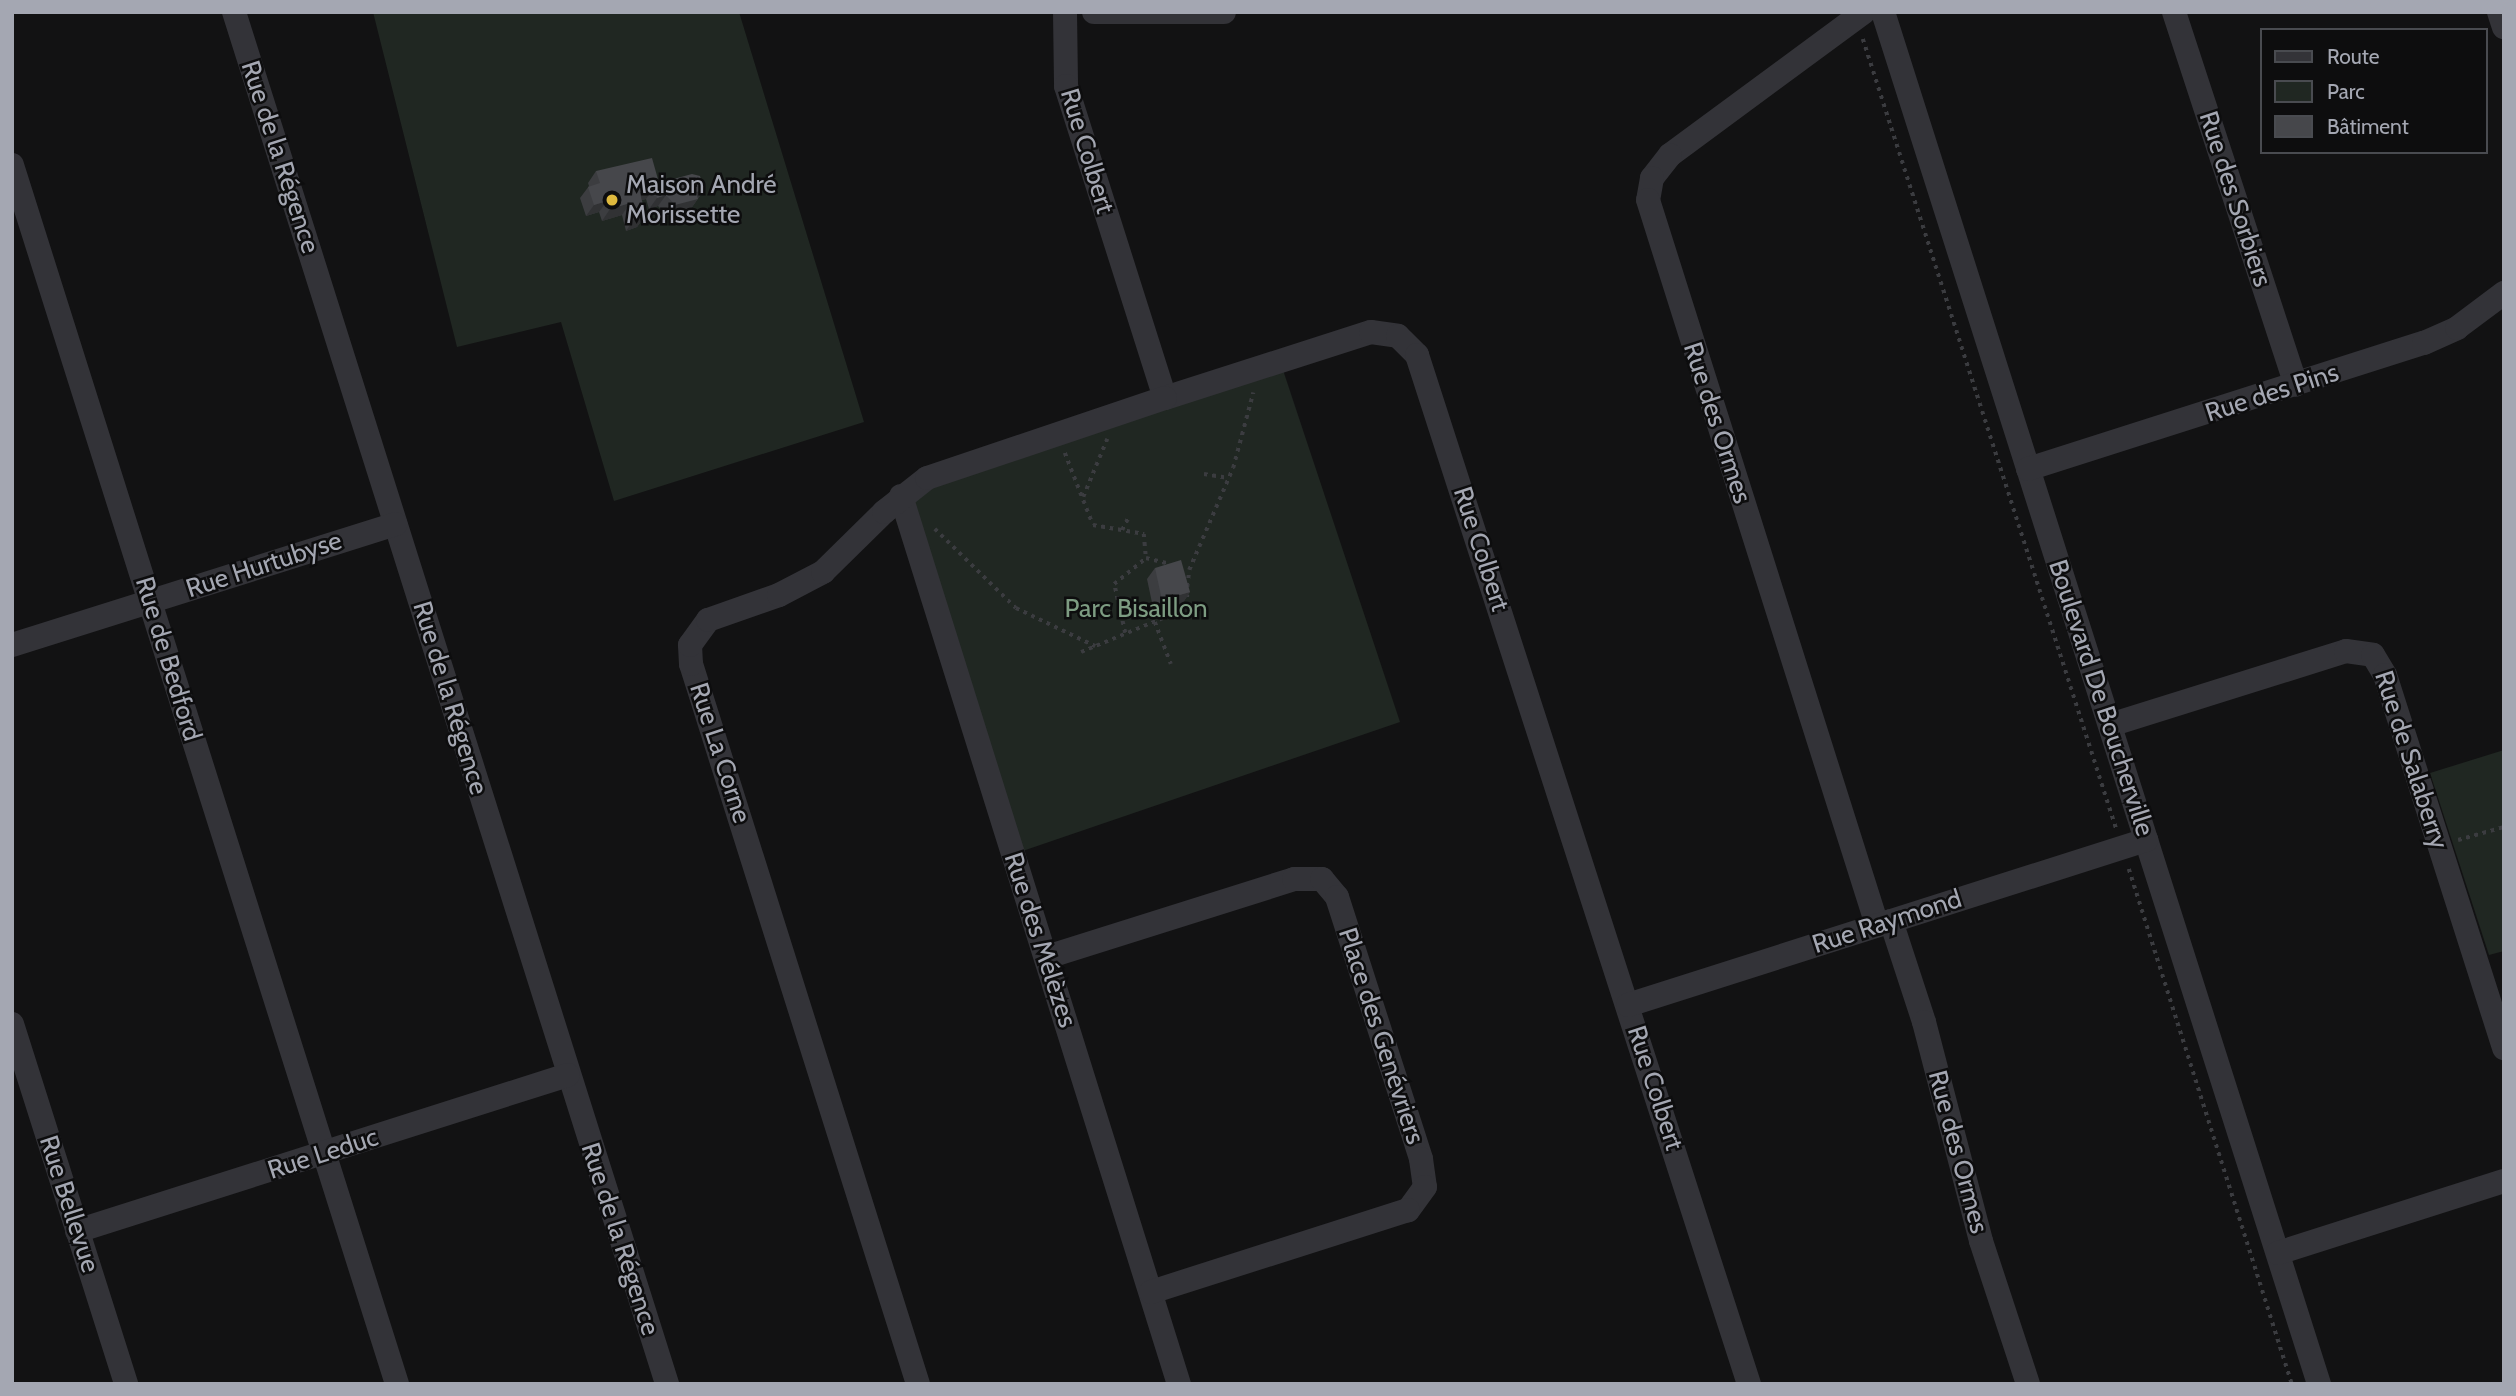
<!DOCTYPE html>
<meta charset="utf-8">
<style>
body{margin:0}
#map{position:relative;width:2516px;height:1396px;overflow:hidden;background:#121213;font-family:Cabin,sans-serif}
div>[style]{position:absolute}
.green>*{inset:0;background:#202722}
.path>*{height:3.5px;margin-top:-1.75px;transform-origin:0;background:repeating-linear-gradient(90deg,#3b3c40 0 3.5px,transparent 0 8.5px)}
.minor>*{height:24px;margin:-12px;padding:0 12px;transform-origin:12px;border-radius:12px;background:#333338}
.wall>*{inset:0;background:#3c3d40}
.shaded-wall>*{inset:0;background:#313234}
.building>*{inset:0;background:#46474b}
.dots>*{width:19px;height:19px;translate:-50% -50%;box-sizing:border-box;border:4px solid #0d0d0e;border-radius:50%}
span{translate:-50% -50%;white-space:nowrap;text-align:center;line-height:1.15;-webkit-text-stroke:5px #0d0d0e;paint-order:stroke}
.street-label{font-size:26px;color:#a4a7b2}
.poi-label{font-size:26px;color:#a4a7b2}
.left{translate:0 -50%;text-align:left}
.park-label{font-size:26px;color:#7d9c82}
.frame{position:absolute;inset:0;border:14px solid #a4a7b2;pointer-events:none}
.legend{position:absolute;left:2260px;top:28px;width:228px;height:126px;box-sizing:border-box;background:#0d0d0e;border:2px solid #494b50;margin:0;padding:9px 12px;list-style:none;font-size:21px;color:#a4a7b2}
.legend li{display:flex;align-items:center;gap:14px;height:35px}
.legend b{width:35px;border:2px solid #494b50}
</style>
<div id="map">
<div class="green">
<i style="clip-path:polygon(373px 12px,739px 12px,864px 422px,614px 501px,561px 322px,457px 347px)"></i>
<i style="clip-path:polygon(1280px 361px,1400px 722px,1011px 855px,901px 496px)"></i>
<i style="clip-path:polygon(2504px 750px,2504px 951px,2489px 955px,2430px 773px)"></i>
</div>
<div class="path">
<i style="left:1863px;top:39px;width:829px;rotate:72.22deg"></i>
<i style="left:1065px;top:453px;width:77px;rotate:68.7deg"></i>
<i style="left:1093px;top:525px;width:52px;rotate:10deg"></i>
<i style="left:1144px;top:534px;width:24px;rotate:85deg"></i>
<i style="left:1146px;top:558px;width:25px;rotate:14deg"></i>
<i style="left:1204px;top:474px;width:25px;rotate:9deg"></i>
<i style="left:1083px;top:497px;width:63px;rotate:-67.5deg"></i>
<i style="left:935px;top:529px;width:113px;rotate:44.3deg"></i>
<i style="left:1016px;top:608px;width:88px;rotate:25.7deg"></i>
<i style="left:1122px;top:530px;width:13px;rotate:-63deg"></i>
<i style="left:1187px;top:587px;width:17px;rotate:-83deg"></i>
<i style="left:1189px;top:570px;width:111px;rotate:-66.7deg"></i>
<i style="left:1233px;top:468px;width:78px;rotate:-75.1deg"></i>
<i style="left:1155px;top:622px;width:45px;rotate:69.1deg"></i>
<i style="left:1125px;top:633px;width:50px;rotate:-102.7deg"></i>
<i style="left:1114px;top:584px;width:41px;rotate:-39.1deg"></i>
<i style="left:1081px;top:652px;width:94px;rotate:-22.5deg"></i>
<i style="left:1168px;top:616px;width:21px;rotate:-29deg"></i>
<i style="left:1186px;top:606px;width:11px;rotate:-85deg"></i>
<i style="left:2458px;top:840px;width:48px;rotate:-15.8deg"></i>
<i style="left:2129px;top:869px;width:540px;rotate:72.44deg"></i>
</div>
<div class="minor">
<i style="left:234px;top:12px;width:1439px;rotate:72.48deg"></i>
<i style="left:1065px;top:12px;width:74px;rotate:89.2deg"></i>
<i style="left:1066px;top:86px;width:327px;rotate:72.4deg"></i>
<i style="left:1165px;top:398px;width:216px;rotate:-17.8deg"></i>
<i style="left:1371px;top:332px;width:27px;rotate:8deg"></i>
<i style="left:1398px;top:336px;width:27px;rotate:45deg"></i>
<i style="left:1417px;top:355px;width:1081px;rotate:72.12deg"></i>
<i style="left:1094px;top:12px;width:130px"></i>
<i style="left:1864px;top:12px;width:241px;rotate:143.6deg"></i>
<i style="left:1670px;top:155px;width:29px;rotate:128deg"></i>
<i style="left:1652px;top:178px;width:22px;rotate:100deg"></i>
<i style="left:1648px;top:200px;width:760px;rotate:72.47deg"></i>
<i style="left:1883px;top:12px;width:1440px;rotate:72.37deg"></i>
<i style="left:2174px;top:12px;width:392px;rotate:71.9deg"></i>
<i style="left:2499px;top:12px;width:16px;rotate:72deg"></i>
<i style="left:12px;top:165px;width:1278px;rotate:72.47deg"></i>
<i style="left:2028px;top:469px;width:416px;rotate:-17.7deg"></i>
<i style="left:2424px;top:343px;width:36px;rotate:-24deg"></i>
<i style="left:2457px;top:328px;width:59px;rotate:-36.7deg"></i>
<i style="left:901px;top:496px;width:930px;rotate:72.62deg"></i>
<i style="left:12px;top:645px;width:402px;rotate:-17.5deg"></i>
<i style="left:2110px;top:725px;width:247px;rotate:-17.4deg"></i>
<i style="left:2346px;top:651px;width:27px;rotate:8deg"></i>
<i style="left:2373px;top:655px;width:23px;rotate:59deg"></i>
<i style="left:2385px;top:675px;width:392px;rotate:72.3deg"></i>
<i style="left:1891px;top:921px;width:106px;rotate:71.9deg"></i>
<i style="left:1924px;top:1022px;width:226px;rotate:75.4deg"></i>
<i style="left:1981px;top:1241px;width:151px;rotate:71.8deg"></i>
<i style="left:1047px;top:957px;width:259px;rotate:-17.5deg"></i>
<i style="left:1294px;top:879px;width:28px"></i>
<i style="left:1322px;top:879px;width:23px;rotate:50deg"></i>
<i style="left:1337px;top:897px;width:275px;rotate:72.2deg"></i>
<i style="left:1421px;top:1159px;width:28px;rotate:82deg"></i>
<i style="left:1425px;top:1187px;width:29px;rotate:126deg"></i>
<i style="left:1408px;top:1210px;width:270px;rotate:162.3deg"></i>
<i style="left:1628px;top:1005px;width:544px;rotate:-17.67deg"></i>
<i style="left:12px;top:1024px;width:378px;rotate:72.4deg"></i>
<i style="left:77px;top:1231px;width:515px;rotate:-17.63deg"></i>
<i style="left:2278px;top:1253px;width:237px;rotate:-17.7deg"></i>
<i style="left:918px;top:1384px;width:755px;rotate:-107.5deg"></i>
<i style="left:691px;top:664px;width:19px;rotate:-93deg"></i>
<i style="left:690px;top:645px;width:31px;rotate:-54deg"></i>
<i style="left:708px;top:620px;width:75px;rotate:-19.4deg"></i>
<i style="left:779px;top:595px;width:50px;rotate:-27.6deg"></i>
<i style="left:823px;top:572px;width:86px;rotate:-44.5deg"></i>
<i style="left:884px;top:512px;width:55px;rotate:-38.3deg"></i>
<i style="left:927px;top:478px;width:251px;rotate:-18.6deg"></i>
</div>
<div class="wall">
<i style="clip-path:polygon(596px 171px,661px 188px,666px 181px,704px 190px,690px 210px,667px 216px,658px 206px,649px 209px,646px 199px,642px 200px,645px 216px,637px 227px,626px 231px,622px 215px,602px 221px,599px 212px,586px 216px,580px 198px,589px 186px,588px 183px)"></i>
<i style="clip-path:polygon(1155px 568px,1190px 592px,1182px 604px,1154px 612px,1147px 579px)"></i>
</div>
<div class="shaded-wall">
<i style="clip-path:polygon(654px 188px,646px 199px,632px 203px,640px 192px)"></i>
<i style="clip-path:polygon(704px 190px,690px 210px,667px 216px,675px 205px,696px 192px)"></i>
<i style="clip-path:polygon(666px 195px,658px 206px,649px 209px,657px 198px)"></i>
<i style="clip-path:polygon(607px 201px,599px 212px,586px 216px,594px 205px)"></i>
<i style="clip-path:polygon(630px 203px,622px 215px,602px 221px,610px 209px)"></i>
<i style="clip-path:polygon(645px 216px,637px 227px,626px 231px,634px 219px)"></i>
<i style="clip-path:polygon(1190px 592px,1182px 604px,1154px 612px,1162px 600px)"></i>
</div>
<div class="building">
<i style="clip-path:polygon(652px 158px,661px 190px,667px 188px,666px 181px,692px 174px,700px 176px,704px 190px,696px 192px,698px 199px,675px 205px,666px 195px,657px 198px,654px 188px,640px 192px,645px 216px,634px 219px,630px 203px,610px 209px,607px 201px,594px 205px,588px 187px,600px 183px,596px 171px)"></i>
<i style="clip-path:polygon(1181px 560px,1190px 592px,1162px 600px,1155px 568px)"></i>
</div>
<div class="dots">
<i style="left:612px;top:200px;background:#dfb93e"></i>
</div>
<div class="street-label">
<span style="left:1087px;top:151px;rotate:73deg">Rue Colbert</span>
<span style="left:280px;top:157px;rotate:72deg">Rue de la Régence</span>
<span style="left:2235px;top:199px;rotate:72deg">Rue des Sorbiers</span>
<span style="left:2272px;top:393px;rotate:-18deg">Rue des Pins</span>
<span style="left:1717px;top:423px;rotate:72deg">Rue des Ormes</span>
<span style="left:1481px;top:549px;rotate:72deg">Rue Colbert</span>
<span style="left:264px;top:565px;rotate:-18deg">Rue Hurtubyse</span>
<span style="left:168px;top:659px;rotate:73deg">Rue de Bedford</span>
<span style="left:450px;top:698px;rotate:73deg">Rue de la Régence</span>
<span style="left:2101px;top:698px;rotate:72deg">Boulevard De Boucherville</span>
<span style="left:720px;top:753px;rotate:72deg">Rue La Corne</span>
<span style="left:2411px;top:760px;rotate:72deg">Rue de Salaberry</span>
<span style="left:1887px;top:922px;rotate:-18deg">Rue Raymond</span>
<span style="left:1040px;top:940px;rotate:72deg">Rue des Mélèzes</span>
<span style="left:1381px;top:1036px;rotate:72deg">Place des Genévriers</span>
<span style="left:1655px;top:1088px;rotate:72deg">Rue Colbert</span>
<span style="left:1958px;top:1152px;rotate:75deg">Rue des Ormes</span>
<span style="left:323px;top:1154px;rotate:-18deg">Rue Leduc</span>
<span style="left:69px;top:1204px;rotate:72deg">Rue Bellevue</span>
<span style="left:620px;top:1239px;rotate:72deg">Rue de la Régence</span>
</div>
<div class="poi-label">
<span class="left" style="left:626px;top:200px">Maison André<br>Morissette</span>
</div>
<div class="park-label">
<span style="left:1136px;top:609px">Parc Bisaillon</span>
</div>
<div class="frame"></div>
<ul class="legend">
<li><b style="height:9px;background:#333338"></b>Route</li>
<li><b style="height:19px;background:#202722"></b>Parc</li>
<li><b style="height:19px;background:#46474b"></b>Bâtiment</li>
</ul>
</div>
